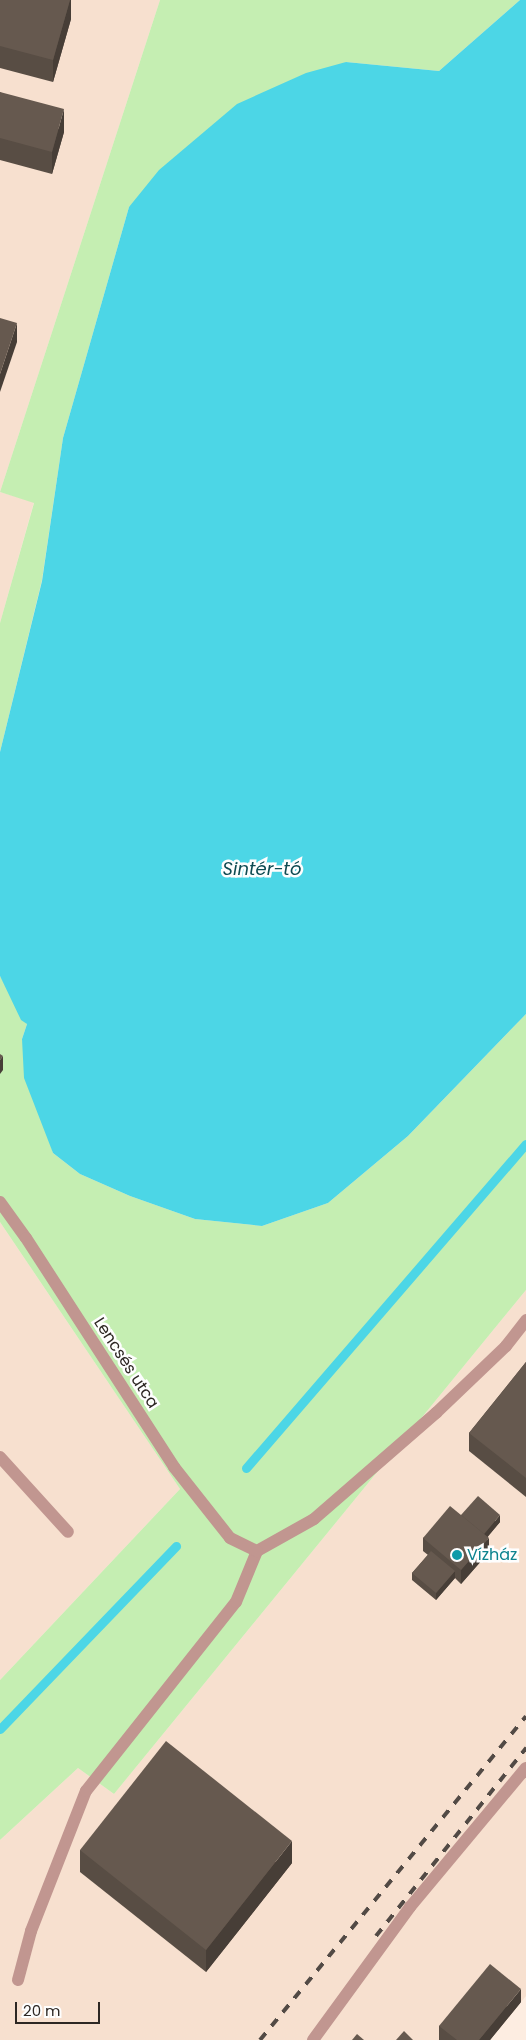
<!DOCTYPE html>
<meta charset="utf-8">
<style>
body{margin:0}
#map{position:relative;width:526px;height:2040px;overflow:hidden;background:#fdede1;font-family:Poppins,sans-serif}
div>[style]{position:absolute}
.built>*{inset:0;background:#f7e0cf}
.green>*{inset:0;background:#c5eeb2}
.water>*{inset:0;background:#4cd6e6}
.stream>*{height:9px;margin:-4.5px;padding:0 4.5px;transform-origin:4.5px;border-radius:4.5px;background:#4cd6e6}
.service>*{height:12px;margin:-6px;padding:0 6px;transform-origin:6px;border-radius:6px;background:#c19690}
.minor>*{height:12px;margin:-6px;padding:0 6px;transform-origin:6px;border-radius:6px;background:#c19690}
.rail>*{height:4px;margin-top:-2px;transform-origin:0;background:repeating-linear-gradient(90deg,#524a45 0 9px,transparent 0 18px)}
.wall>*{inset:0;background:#584d44}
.shaded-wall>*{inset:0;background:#473e37}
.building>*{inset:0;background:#66594f}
.dots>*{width:14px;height:14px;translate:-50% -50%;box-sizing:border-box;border:2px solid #fefefe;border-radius:50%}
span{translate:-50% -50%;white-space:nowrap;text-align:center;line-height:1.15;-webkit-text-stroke:5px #fefefe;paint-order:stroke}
.street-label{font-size:16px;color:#2d2723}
.culture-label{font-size:16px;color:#0d838f}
.left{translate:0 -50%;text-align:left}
.water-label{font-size:18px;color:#0e4b52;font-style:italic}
.scale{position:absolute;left:15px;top:2002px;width:85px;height:22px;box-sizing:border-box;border:2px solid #2d2723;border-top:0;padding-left:6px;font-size:15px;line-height:18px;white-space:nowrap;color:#2d2723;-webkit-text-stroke:4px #fefefe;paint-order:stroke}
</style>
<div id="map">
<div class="built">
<i style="clip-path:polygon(0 0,160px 0,0 492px,34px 502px,0 623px)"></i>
<i style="clip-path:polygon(0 1222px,180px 1489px,0 1680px)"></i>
<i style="clip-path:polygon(526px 1290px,526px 1996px,489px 2040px,0 2040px,0 1840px,78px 1768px,114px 1794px)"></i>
</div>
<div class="green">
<i style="clip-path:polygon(160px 0,520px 0,439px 71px,346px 62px,129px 207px,63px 438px,42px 580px,0 752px,0 623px,34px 503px,0 492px)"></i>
<i style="clip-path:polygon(0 976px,27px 1024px,22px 1039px,53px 1153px,80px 1174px,130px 1196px,195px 1219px,262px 1226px,328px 1203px,408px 1136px,526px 1014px,526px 1290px,114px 1794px,78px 1768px,0 1840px,0 1680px,180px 1489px,0 1222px)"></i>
</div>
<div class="water">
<i style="clip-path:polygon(520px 0,526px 0,526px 1014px,408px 1136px,328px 1203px,262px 1226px,195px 1219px,130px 1196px,80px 1174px,53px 1153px,24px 1078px,22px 1039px,27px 1024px,21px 1020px,0 976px,0 752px,42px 581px,63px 438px,129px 207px,159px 170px,237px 104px,306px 73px,346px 62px,439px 71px)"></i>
</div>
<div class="stream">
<i style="left:246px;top:1468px;width:428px;rotate:-49.2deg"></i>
<i style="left:0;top:1729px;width:254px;rotate:-46.1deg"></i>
</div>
<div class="service">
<i style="left:0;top:1457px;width:101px;rotate:47.8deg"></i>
<i style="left:18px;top:1980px;width:51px;rotate:-75.1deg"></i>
<i style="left:31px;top:1931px;width:150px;rotate:-68.6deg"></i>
<i style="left:86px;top:1791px;width:241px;rotate:-51.6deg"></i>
<i style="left:236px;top:1602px;width:55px;rotate:-67.6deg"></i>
<i style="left:257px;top:1551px;width:65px;rotate:-29.3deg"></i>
<i style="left:314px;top:1519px;width:162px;rotate:-41deg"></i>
<i style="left:436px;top:1413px;width:97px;rotate:-43.7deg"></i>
<i style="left:506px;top:1346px;width:33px;rotate:-52deg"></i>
<i style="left:313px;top:2040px;width:165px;rotate:-53.9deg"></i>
<i style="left:410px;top:1907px;width:181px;rotate:-50.2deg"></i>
</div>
<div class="minor">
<i style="left:0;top:1202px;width:44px;rotate:54.2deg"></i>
<i style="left:26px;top:1238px;width:273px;rotate:57.1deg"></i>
<i style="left:174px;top:1467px;width:90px;rotate:51.7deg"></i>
<i style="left:230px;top:1538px;width:30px;rotate:26deg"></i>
</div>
<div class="rail">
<i style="left:376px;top:1936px;width:241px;rotate:-51.4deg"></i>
<i style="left:260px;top:2040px;width:419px;rotate:-50.6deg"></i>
</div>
<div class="wall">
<i style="clip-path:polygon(0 0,71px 0,71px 19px,53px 82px,0 68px)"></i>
<i style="clip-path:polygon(0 92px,64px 132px,52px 174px,0 160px)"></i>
<i style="clip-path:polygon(526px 1362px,526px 1497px,469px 1451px,469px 1433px)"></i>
<i style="clip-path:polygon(461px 1515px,500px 1522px,487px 1537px,489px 1552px,461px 1584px,455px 1578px,436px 1600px,412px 1580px,412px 1573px,428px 1555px,423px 1551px,423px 1538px)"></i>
<i style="clip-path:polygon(80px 1850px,292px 1863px,206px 1972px,80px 1872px)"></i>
<i style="clip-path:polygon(521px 2002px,490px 2040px,439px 2040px,439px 2026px)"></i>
</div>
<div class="shaded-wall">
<i style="clip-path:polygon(70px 0,71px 0,71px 19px,53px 82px,53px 60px)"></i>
<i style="clip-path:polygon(64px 109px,64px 132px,52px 174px,52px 152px)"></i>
<i style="clip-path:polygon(17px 323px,17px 342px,0 392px,0 374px)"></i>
<i style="clip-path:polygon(3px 1056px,3px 1070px,0 1074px,0 1060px)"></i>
<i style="clip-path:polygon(500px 1515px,500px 1522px,481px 1545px,481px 1538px)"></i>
<i style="clip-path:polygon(489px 1538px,489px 1552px,461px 1584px,461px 1570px)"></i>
<i style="clip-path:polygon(455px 1571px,455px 1578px,436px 1600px,436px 1593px)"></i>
<i style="clip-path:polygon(292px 1841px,292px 1863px,206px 1972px,206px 1950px)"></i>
<i style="clip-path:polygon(521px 1989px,521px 2002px,490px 2040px,479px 2040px)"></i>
</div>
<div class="building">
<i style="clip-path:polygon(0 0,70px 0,53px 60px,0 46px)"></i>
<i style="clip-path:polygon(0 92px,64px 109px,52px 152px,0 138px)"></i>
<i style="clip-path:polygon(0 318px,17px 323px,0 374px)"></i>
<i style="clip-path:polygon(0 1054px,3px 1056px,0 1060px)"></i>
<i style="clip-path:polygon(526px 1362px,526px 1478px,469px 1433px)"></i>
<i style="clip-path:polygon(478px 1496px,500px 1515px,484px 1534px,461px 1515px)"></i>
<i style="clip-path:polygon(450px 1506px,489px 1538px,461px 1570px,423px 1538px)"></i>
<i style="clip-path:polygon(431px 1551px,455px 1571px,436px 1593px,412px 1573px)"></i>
<i style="clip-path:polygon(166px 1741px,292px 1841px,206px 1950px,80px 1850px)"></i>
<i style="clip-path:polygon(490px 1964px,521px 1989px,479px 2040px,457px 2040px,439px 2026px)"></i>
<i style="clip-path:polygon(404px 2031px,413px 2040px,396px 2040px)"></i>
<i style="clip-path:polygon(357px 2034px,364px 2040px,352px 2040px)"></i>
</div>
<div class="dots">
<i style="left:457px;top:1555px;background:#0f9aa8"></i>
</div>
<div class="street-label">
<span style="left:126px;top:1363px;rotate:57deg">Lencsés utca</span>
</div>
<div class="culture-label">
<span class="left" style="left:467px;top:1555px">Vízház</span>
</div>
<div class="water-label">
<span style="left:262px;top:869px">Sintér-tó</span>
</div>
<div class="scale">20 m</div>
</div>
